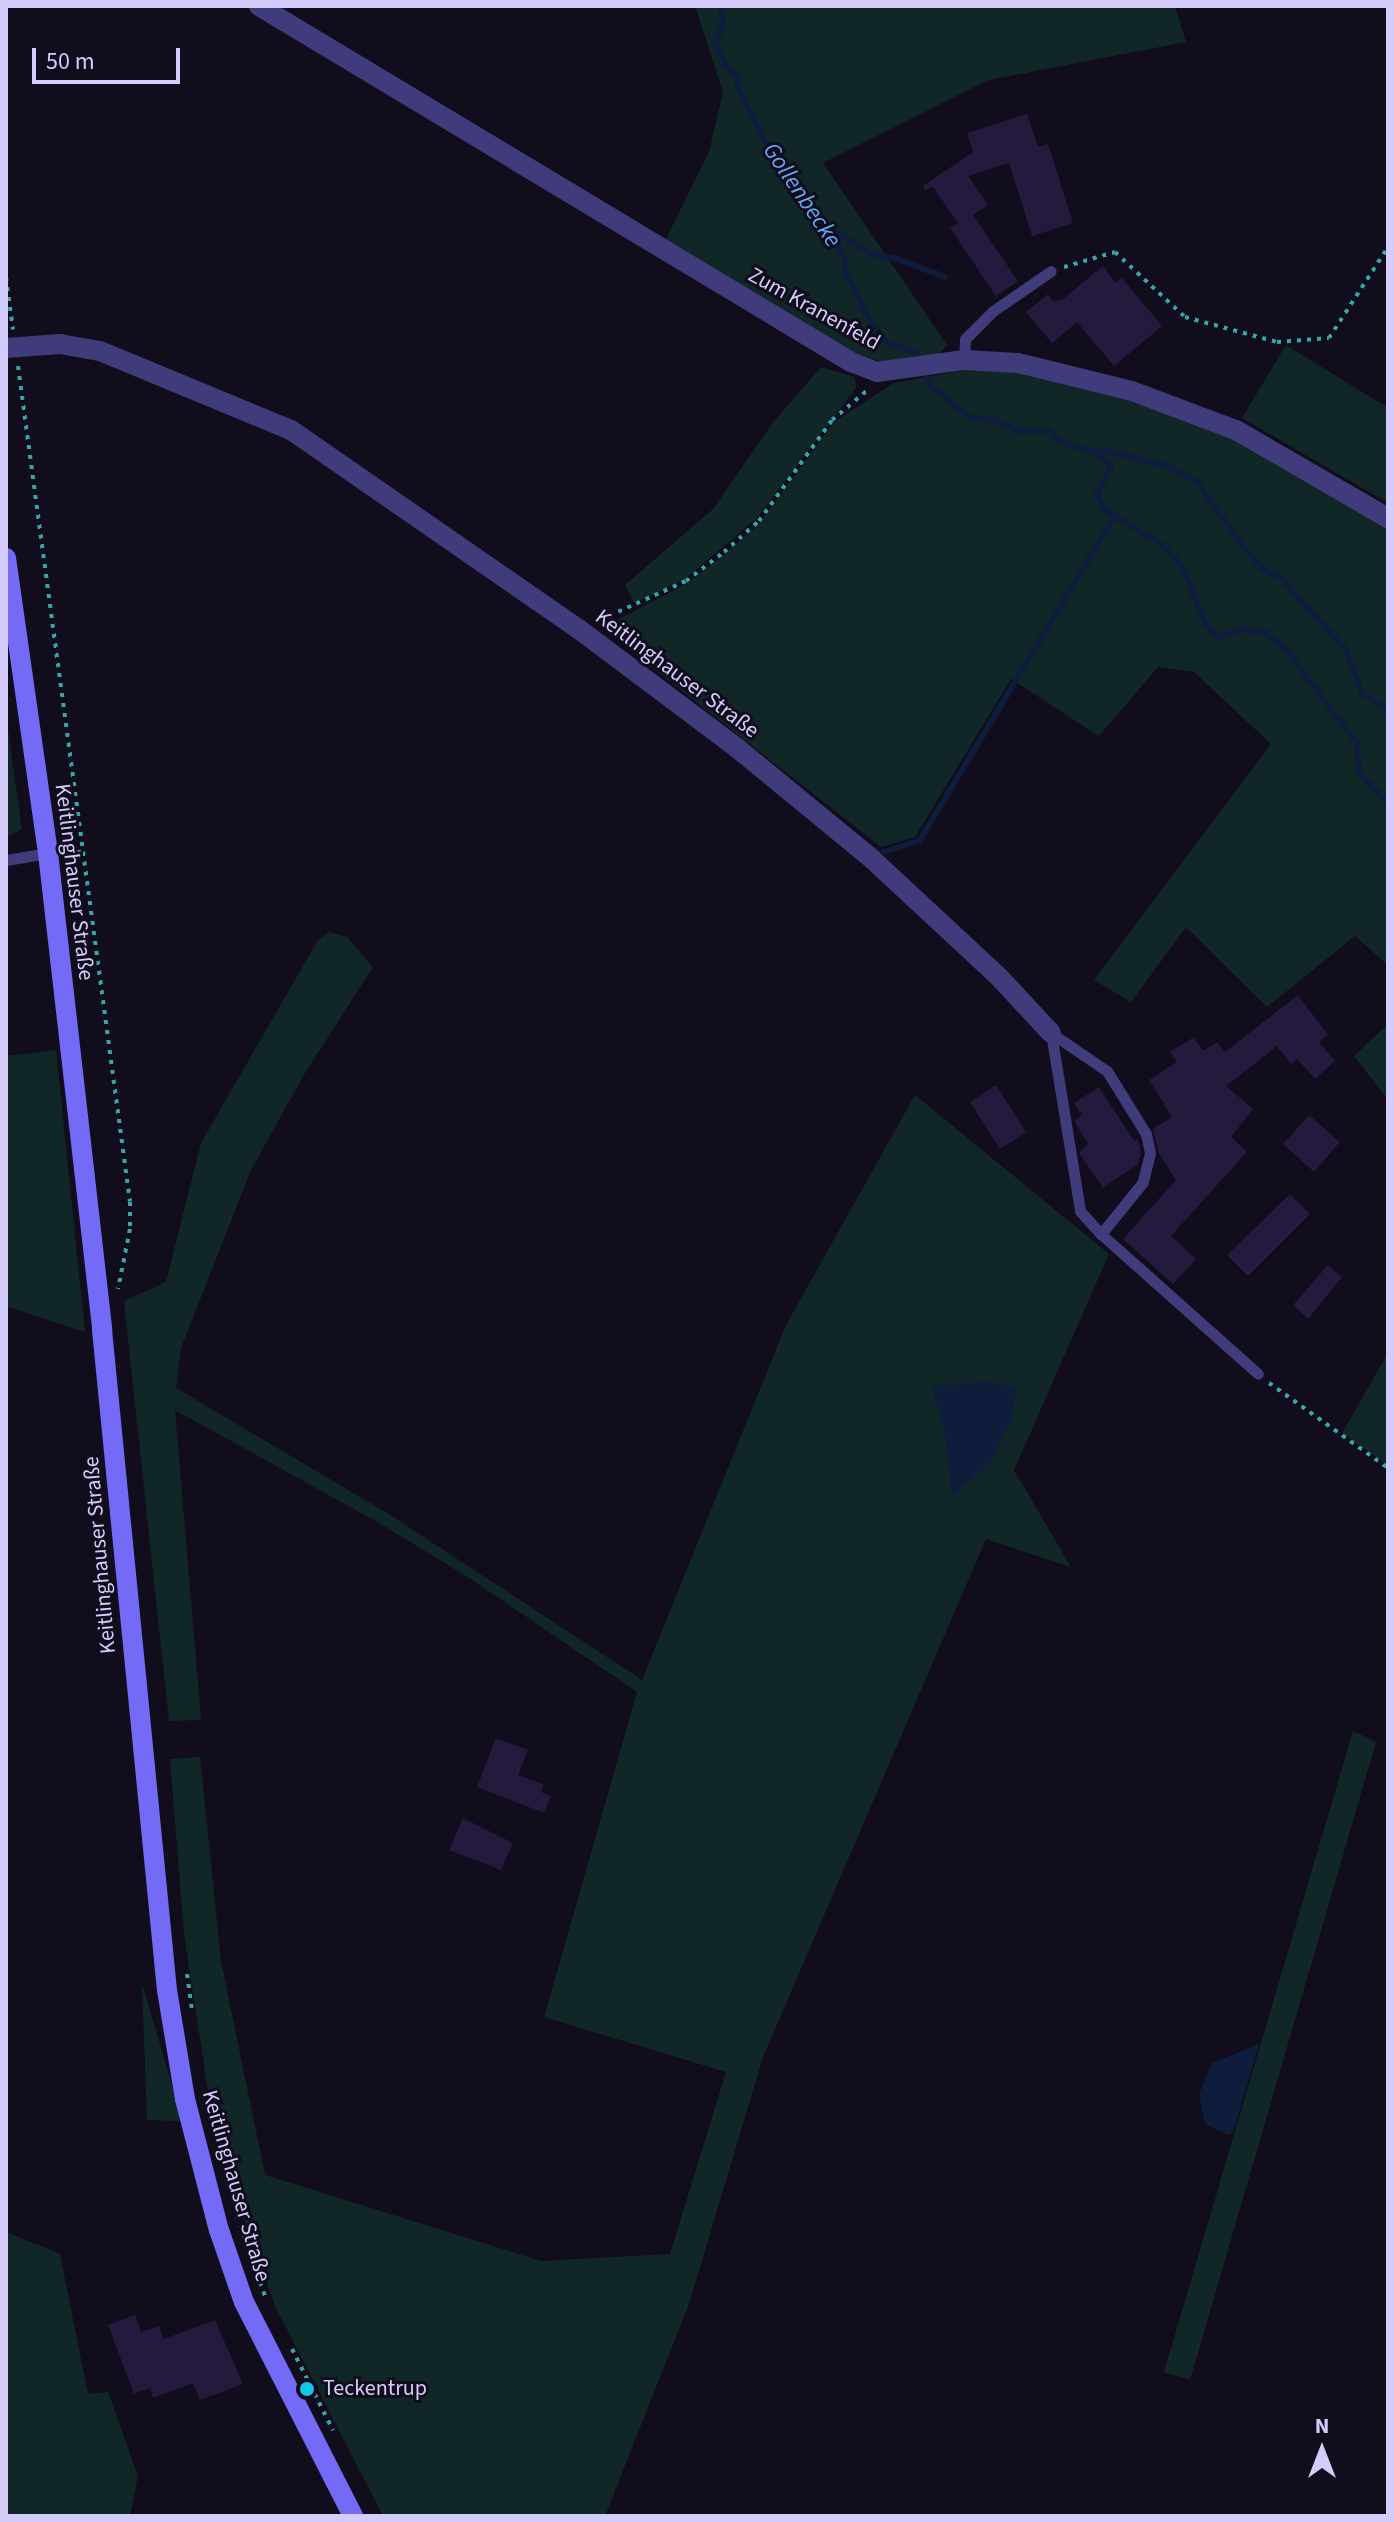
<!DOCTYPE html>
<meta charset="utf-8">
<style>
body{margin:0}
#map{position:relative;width:1394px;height:2522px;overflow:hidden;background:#110d1d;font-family:"Source Sans 3",sans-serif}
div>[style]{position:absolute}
.green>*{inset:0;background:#112727}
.water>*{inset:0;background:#0e1d3c}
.stream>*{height:6px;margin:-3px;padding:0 3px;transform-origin:3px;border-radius:3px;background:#0e1d3c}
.building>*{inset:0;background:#231a3d}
.path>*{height:4px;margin-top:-2px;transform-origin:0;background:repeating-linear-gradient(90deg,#34a8a6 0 4px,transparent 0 10px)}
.service>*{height:11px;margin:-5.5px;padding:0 5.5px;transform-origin:5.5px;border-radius:5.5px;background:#403b7a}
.minor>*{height:20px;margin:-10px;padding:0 10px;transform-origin:10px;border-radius:10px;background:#403b7a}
.secondary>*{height:20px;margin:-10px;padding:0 10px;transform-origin:10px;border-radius:10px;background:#736af6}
.dots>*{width:22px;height:22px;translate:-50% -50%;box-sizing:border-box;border:4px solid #110d1d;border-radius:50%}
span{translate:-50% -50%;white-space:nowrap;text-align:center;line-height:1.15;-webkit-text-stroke:6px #110d1d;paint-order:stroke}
.street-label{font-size:22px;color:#d4cdfc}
.poi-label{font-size:22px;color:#d4cdfc}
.left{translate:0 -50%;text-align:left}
.water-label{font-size:24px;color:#61abf5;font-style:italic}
.frame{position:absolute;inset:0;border:8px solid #d4cdfc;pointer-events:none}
.north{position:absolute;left:1282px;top:2410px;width:80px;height:80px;-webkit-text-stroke:6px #110d1d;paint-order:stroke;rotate:0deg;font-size:22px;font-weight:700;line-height:32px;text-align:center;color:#d4cdfc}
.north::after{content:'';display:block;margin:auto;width:28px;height:36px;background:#d4cdfc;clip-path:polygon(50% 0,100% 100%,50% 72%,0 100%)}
.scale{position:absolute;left:32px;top:48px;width:148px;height:36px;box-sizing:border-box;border:4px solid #d4cdfc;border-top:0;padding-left:10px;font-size:24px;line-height:28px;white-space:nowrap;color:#d4cdfc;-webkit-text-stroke:6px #110d1d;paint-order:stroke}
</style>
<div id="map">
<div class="green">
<i style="clip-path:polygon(695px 6px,1175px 6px,1186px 42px,988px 80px,823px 163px,947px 345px,938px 355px,889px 364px,851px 352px,663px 245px,709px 152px,723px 92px)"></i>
<i style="clip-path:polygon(1286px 345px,1388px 408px,1388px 503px,1242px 418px)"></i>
<i style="clip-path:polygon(821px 367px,855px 377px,856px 388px,757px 518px,685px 579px,634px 603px,625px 585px,713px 509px,774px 421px)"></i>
<i style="clip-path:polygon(966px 370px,1017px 372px,1128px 400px,1234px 436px,1388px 526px,1388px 965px,1355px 936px,1267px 1007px,1186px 927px,1131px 1002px,1094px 980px,1271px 744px,1194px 672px,1158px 667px,1099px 736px,1011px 679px,915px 837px,881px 847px,602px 628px,686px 584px,724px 555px,759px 524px,834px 422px,894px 383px)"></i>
<i style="clip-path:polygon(6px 715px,22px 829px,6px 837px)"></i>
<i style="clip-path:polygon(329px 932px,347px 937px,373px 967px,305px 1073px,251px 1170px,181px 1348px,176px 1388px,387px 1513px,642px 1680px,786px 1325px,915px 1095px,1109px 1254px,1014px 1470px,1071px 1567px,986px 1539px,763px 2057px,689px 2304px,605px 2516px,383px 2516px,276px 2308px,233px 2189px,210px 2104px,184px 1934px,170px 1759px,200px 1757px,221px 1961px,265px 2175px,541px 2261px,670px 2254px,726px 2072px,544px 2017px,637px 1692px,471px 1579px,381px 1524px,175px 1410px,201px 1720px,169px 1721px,124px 1301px,166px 1282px,201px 1143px,318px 940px)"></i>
<i style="clip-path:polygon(1388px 1024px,1388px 1100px,1354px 1056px)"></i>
<i style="clip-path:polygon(56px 1050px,85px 1332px,6px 1306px,6px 1056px)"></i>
<i style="clip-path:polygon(1388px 1353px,1388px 1465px,1342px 1433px)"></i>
<i style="clip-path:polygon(1353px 1731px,1376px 1742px,1190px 2380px,1164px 2372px)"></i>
<i style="clip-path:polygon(142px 1983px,176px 2099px,180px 2121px,147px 2120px)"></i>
<i style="clip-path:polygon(6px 2232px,60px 2254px,88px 2394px,108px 2392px,138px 2476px,130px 2516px,6px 2516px)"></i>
</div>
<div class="water">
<i style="clip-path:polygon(991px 1382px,1017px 1389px,1012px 1417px,990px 1463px,952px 1496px,945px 1434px,932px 1386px)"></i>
<i style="clip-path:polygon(1259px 2044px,1233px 2133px,1228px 2135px,1205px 2124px,1199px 2094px,1212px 2063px)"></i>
</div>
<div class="stream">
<i style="left:720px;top:6px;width:19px;rotate:81deg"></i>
<i style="left:723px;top:25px;width:20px;rotate:114deg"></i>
<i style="left:715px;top:43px;width:25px;rotate:64deg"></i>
<i style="left:726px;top:66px;width:16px;rotate:45deg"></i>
<i style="left:737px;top:77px;width:8px;rotate:90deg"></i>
<i style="left:737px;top:85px;width:63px;rotate:63.4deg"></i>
<i style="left:765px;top:141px;width:35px;rotate:49deg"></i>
<i style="left:788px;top:167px;width:14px;rotate:98deg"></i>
<i style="left:786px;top:181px;width:61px;rotate:53.7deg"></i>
<i style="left:822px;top:230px;width:15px;rotate:37deg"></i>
<i style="left:834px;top:239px;width:23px;rotate:61deg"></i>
<i style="left:845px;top:259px;width:13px;rotate:90deg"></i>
<i style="left:845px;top:272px;width:65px;rotate:62.7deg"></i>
<i style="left:875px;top:330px;width:18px;rotate:45deg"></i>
<i style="left:888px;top:343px;width:29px;rotate:18deg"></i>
<i style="left:916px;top:352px;width:35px;rotate:68deg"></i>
<i style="left:929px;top:385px;width:53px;rotate:38.2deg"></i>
<i style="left:971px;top:418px;width:23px;rotate:5deg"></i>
<i style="left:994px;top:420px;width:27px;rotate:24deg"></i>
<i style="left:1019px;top:431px;width:31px"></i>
<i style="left:1050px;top:431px;width:13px;rotate:51deg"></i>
<i style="left:1058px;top:441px;width:41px;rotate:17.1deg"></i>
<i style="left:1097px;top:453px;width:20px;rotate:45deg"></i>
<i style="left:1111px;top:467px;width:30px;rotate:117deg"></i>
<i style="left:1097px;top:494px;width:17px;rotate:65deg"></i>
<i style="left:1104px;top:509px;width:69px;rotate:31.4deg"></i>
<i style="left:1163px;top:545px;width:29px;rotate:49deg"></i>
<i style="left:1182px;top:567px;width:62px;rotate:67.2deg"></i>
<i style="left:1206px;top:624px;width:18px;rotate:47deg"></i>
<i style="left:1218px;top:637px;width:28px;rotate:-17deg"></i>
<i style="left:1245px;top:629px;width:21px;rotate:11deg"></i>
<i style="left:1266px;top:633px;width:23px;rotate:38deg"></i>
<i style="left:1284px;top:647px;width:121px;rotate:52.8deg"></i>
<i style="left:1357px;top:743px;width:30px;rotate:86deg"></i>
<i style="left:1359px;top:773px;width:42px;rotate:46deg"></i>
<i style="left:827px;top:231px;width:11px;rotate:10deg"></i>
<i style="left:838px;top:233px;width:40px;rotate:32.9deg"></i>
<i style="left:872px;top:255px;width:26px;rotate:9deg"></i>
<i style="left:898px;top:259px;width:50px;rotate:21deg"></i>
<i style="left:1097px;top:453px;width:9px;rotate:-13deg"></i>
<i style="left:1106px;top:451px;width:62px;rotate:14deg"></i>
<i style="left:1166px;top:466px;width:35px;rotate:27deg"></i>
<i style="left:1197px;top:482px;width:81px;rotate:54.5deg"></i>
<i style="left:1244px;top:548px;width:33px;rotate:47deg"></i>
<i style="left:1266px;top:572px;width:15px;rotate:20deg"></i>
<i style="left:1280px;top:577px;width:98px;rotate:47.9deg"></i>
<i style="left:1346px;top:650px;width:46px;rotate:69.6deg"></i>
<i style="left:1362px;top:693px;width:31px;rotate:32deg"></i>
<i style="left:884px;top:852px;width:38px;rotate:-18deg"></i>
<i style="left:920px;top:840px;width:378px;rotate:-59deg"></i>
</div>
<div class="building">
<i style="clip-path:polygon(1027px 114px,1038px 147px,1048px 144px,1073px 223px,1032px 236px,1009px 163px,968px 176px,988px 205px,973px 215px,1018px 281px,996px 296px,950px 228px,958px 223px,933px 187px,925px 190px,923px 186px,973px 152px,967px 133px)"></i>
<i style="clip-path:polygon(1103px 266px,1116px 283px,1122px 278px,1162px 326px,1114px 366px,1077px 322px,1052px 343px,1026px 312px,1048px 294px,1053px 301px,1063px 299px)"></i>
<i style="clip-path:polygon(1298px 995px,1328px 1035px,1319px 1042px,1335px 1061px,1315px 1079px,1297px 1059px,1291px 1064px,1277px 1046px,1226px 1086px,1253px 1109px,1231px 1137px,1247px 1152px,1171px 1236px,1196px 1259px,1173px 1284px,1123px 1239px,1176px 1180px,1158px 1152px,1153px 1129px,1172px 1117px,1149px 1080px,1177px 1062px,1170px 1052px,1194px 1037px,1203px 1051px,1217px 1042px,1225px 1052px)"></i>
<i style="clip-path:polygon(996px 1085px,1026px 1132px,1000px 1149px,970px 1102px)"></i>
<i style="clip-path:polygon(1099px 1087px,1134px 1141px,1138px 1139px,1141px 1153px,1138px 1164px,1103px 1188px,1079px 1153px,1088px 1144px,1074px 1121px,1082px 1115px,1074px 1103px)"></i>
<i style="clip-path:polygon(1309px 1115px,1340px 1142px,1314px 1172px,1283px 1144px)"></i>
<i style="clip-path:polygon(1290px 1194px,1310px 1214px,1248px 1276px,1227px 1255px)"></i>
<i style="clip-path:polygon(1328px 1265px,1342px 1277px,1308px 1319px,1293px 1305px)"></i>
<i style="clip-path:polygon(496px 1738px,528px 1750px,518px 1775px,544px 1785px,541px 1792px,551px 1796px,544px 1813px,477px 1787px)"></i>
<i style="clip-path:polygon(463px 1818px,513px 1843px,501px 1870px,449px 1850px)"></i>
<i style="clip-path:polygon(135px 2315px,141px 2332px,159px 2326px,164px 2339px,215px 2320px,243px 2384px,200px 2400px,193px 2383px,153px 2398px,150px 2388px,134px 2394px,108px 2325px)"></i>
</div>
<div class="path">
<i style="left:1064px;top:267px;width:53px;rotate:-16.4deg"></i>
<i style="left:1115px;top:252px;width:96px;rotate:42.9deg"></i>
<i style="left:1185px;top:317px;width:95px;rotate:15.2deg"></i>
<i style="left:1277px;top:342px;width:52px;rotate:-4.4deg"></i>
<i style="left:1329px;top:338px;width:108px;rotate:-57deg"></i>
<i style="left:6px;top:277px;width:53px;rotate:82.5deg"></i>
<i style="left:18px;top:366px;width:843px;rotate:82.37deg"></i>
<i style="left:130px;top:1202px;width:27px;rotate:90deg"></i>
<i style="left:130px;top:1229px;width:61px;rotate:101.3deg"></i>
<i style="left:600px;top:620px;width:94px;rotate:-24.4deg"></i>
<i style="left:686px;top:581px;width:48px;rotate:-37.3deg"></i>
<i style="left:724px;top:552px;width:47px;rotate:-41.5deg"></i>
<i style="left:759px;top:521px;width:125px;rotate:-54.1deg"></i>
<i style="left:832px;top:420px;width:50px;rotate:-40.1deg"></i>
<i style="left:67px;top:852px;width:18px"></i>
<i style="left:1269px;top:1383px;width:146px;rotate:35.5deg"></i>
<i style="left:187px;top:1974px;width:35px;rotate:82deg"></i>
<i style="left:237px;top:2216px;width:88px;rotate:70.7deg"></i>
<i style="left:292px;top:2349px;width:91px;rotate:63.2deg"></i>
</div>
<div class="service">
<i style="left:964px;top:360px;width:21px;rotate:-87deg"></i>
<i style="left:965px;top:339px;width:40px;rotate:-45deg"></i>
<i style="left:993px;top:311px;width:70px;rotate:-34.6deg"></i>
<i style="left:6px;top:860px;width:43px;rotate:-9.5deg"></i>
<i style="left:1051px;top:1033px;width:180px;rotate:80.7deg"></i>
<i style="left:1080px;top:1211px;width:31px;rotate:48deg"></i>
<i style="left:1101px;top:1234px;width:210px;rotate:41.7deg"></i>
<i style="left:1051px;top:1033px;width:68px;rotate:34.2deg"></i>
<i style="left:1107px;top:1071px;width:74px;rotate:58.2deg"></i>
<i style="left:1146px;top:1134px;width:19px;rotate:78deg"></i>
<i style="left:1150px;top:1153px;width:30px;rotate:104deg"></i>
<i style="left:1143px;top:1182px;width:67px;rotate:128.9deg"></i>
</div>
<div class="minor">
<i style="left:259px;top:6px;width:691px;rotate:31.02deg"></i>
<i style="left:851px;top:362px;width:28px;rotate:21deg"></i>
<i style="left:877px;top:372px;width:88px;rotate:-7.9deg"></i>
<i style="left:964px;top:360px;width:54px;rotate:3.2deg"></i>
<i style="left:1018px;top:363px;width:117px;rotate:13.8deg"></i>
<i style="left:1132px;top:391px;width:111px;rotate:20.6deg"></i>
<i style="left:1236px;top:430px;width:176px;rotate:30.1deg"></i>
<i style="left:6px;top:348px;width:54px;rotate:-4.2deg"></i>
<i style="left:60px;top:344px;width:41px;rotate:9.9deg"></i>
<i style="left:100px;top:351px;width:207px;rotate:22.5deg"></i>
<i style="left:291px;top:430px;width:351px;rotate:34.7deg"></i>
<i style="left:580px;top:630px;width:196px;rotate:36.9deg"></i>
<i style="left:737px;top:748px;width:175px;rotate:39.4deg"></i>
<i style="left:872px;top:859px;width:173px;rotate:42.9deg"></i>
<i style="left:999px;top:977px;width:76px;rotate:47.1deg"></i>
</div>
<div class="secondary">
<i style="left:6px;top:558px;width:298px;rotate:81.9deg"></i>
<i style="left:48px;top:853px;width:480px;rotate:83.5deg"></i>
<i style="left:102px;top:1330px;width:663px;rotate:84.38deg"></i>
<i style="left:167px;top:1990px;width:110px;rotate:80.6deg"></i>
<i style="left:185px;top:2099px;width:135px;rotate:75.5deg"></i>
<i style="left:219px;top:2230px;width:76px;rotate:70.9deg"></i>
<i style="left:244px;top:2302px;width:240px;rotate:63deg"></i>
</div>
<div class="dots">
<i style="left:307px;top:2389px;background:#0ec8e6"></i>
</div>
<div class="street-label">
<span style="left:814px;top:309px;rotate:29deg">Zum Kranenfeld</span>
<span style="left:677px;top:674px;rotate:37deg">Keitlinghauser Straße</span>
<span style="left:74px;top:882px;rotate:83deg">Keitlinghauser Straße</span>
<span style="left:100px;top:1555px;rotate:-95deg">Keitlinghauser Straße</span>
<span style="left:236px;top:2186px;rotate:74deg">Keitlinghauser Straße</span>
</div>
<div class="poi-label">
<span class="left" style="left:323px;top:2389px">Teckentrup</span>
</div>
<div class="water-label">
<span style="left:802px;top:195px;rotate:56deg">Gollenbecke</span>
</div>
<div class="frame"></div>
<div class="north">N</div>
<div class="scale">50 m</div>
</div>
